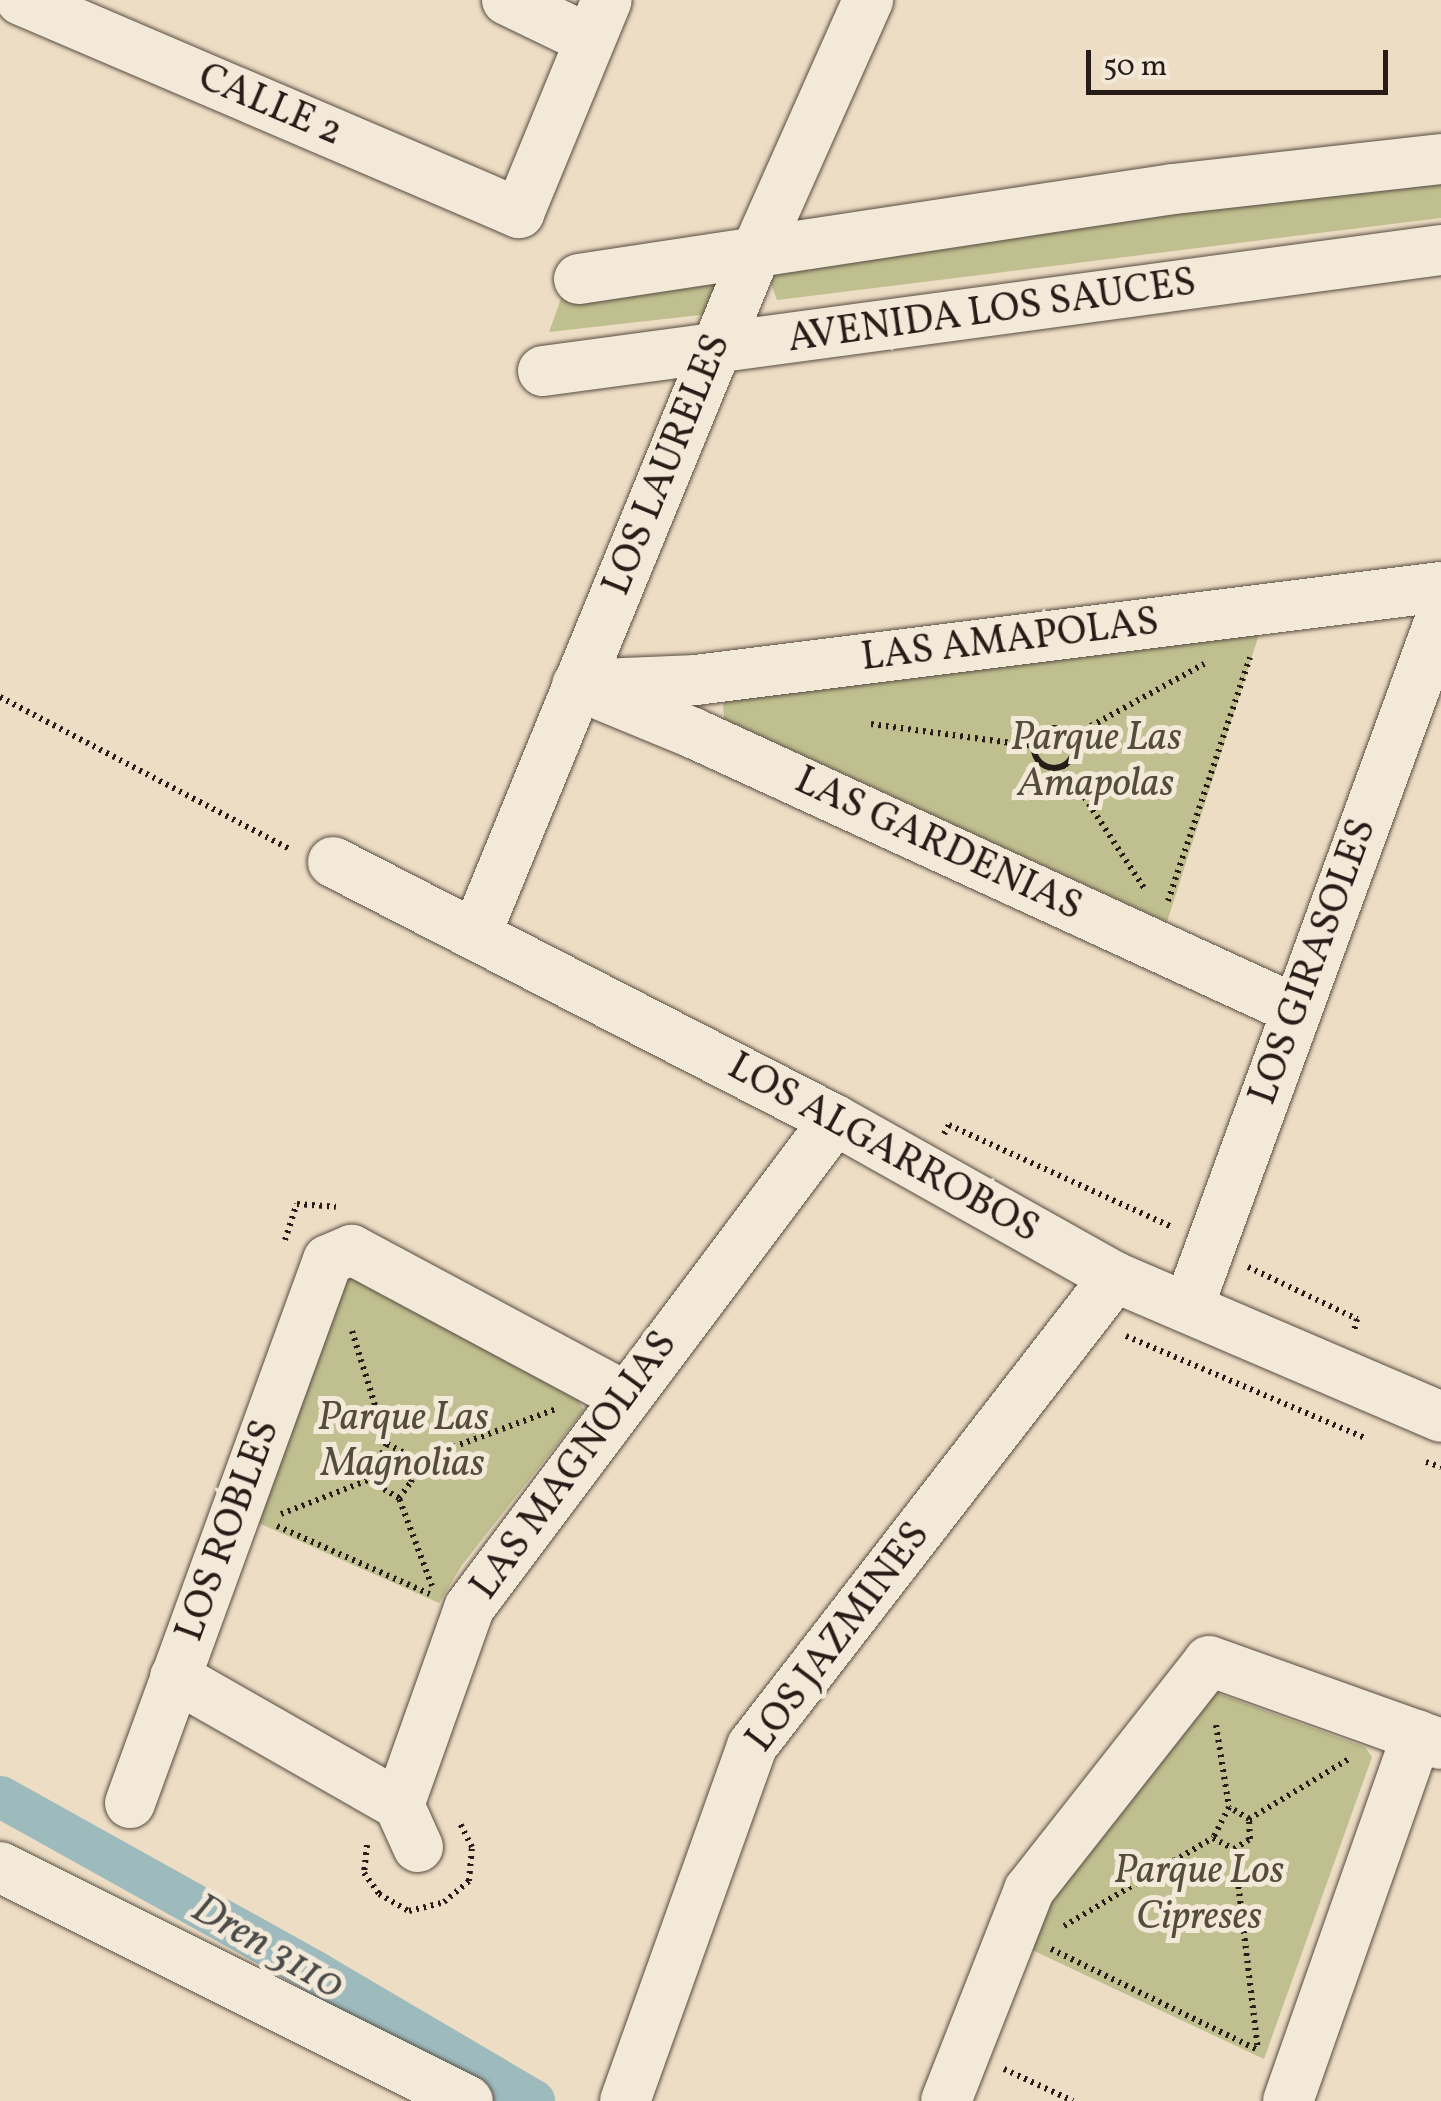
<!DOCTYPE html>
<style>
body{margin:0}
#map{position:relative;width:1441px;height:2101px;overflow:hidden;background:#edddc4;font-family:Vollkorn,serif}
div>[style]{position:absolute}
.green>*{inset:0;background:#bfbf8f}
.canal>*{height:42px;margin:-21px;padding:0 21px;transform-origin:21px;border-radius:21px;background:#9dbabd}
.path>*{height:6px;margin-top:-3px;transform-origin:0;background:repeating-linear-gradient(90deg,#271c17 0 2.5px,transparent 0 7.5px)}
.path>.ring{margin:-3px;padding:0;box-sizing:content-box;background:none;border:6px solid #271c17;border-radius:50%}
.roads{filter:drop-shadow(0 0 2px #584c42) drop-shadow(0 0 2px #584c42)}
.minor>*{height:50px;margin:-25px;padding:0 25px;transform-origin:25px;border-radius:25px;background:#f3e9d9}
span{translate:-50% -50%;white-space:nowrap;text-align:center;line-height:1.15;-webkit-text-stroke:10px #f3e9d9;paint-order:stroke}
.street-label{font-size:40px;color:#271c17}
.park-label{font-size:40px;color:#554d3b;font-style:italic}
.water-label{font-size:42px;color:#4a4b49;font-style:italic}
.scale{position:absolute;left:1086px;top:50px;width:302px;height:45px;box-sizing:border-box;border:5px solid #271c17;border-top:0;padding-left:12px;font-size:30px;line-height:35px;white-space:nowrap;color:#271c17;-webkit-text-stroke:8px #f3e9d9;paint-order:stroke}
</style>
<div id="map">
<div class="green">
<i style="clip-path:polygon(1441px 178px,1441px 218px,777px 300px,771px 284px,775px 272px,791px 260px)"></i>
<i style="clip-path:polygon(721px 282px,709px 314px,549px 332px,563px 293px)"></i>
<i style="clip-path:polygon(1262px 625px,1167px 922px,724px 719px,723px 704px,735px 690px)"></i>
<i style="clip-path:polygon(351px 1273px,572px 1390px,584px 1410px,462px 1565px,439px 1603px,245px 1517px,329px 1277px)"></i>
<i style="clip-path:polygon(1211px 1691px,1365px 1747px,1372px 1757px,1264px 2059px,1030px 1949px,1052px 1896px)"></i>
</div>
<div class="canal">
<i style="left:1px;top:1797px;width:362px;rotate:29.1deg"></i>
<i style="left:317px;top:1973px;width:252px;rotate:30.5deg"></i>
</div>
<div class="path">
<i style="left:0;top:697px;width:329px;rotate:27.7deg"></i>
<i style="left:871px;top:724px;width:163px;rotate:7.7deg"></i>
<i class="ring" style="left:1034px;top:728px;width:34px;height:34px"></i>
<i style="left:1071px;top:737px;width:152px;rotate:-28.8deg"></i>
<i style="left:1064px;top:766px;width:149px;rotate:56.7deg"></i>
<i style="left:1168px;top:901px;width:257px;rotate:-71.4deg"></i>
<i style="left:944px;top:1134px;width:10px;rotate:-61deg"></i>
<i style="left:949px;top:1125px;width:247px;rotate:24.6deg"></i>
<i style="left:285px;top:1240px;width:38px;rotate:-72deg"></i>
<i style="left:297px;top:1204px;width:39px;rotate:4deg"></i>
<i style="left:1248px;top:1267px;width:121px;rotate:25.5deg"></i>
<i style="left:1357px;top:1319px;width:12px;rotate:104deg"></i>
<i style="left:352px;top:1331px;width:118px;rotate:72.8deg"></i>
<i style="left:1126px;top:1336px;width:258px;rotate:23.1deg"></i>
<i style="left:1426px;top:1462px;width:16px;rotate:18deg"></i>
<i style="left:399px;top:1498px;width:20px;rotate:-53deg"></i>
<i style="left:411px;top:1482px;width:23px;rotate:-72deg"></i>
<i style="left:281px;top:1514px;width:93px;rotate:-21.3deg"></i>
<i style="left:277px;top:1526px;width:167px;rotate:24deg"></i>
<i style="left:432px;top:1586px;width:94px;rotate:-110.6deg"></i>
<i style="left:399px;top:1498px;width:36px;rotate:-150deg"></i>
<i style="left:368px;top:1480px;width:41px;rotate:-62.2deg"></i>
<i style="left:387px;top:1444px;width:35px;rotate:27deg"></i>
<i style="left:418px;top:1460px;width:147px;rotate:-20.3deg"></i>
<i style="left:1216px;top:1725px;width:83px;rotate:81deg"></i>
<i style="left:1229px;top:1807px;width:35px;rotate:117deg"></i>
<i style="left:1213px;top:1838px;width:24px;rotate:28deg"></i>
<i style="left:1234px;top:1849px;width:19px;rotate:-32deg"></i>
<i style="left:1250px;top:1839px;width:20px;rotate:-93deg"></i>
<i style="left:1249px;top:1819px;width:23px;rotate:-149deg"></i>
<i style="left:1249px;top:1819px;width:117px;rotate:-31deg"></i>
<i style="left:367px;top:1845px;width:28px;rotate:96deg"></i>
<i style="left:364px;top:1873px;width:26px;rotate:54deg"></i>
<i style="left:379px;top:1894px;width:34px;rotate:30deg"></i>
<i style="left:409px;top:1911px;width:36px;rotate:-14deg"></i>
<i style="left:444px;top:1902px;width:33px;rotate:-40deg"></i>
<i style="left:469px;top:1881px;width:34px;rotate:-85deg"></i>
<i style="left:472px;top:1847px;width:27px;rotate:-117deg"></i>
<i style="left:1234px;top:1849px;width:201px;rotate:83.2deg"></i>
<i style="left:1064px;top:1926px;width:173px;rotate:-30.6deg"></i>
<i style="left:1051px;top:1949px;width:230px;rotate:26deg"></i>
<i style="left:1004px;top:2069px;width:76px;rotate:24.9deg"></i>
</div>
<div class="roads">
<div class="minor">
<i style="left:21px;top:0;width:542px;rotate:23.16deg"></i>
<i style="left:519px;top:213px;width:230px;rotate:-67.6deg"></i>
<i style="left:507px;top:0;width:92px;rotate:25.7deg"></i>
<i style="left:579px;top:279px;width:601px;rotate:-8.62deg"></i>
<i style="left:1173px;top:189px;width:270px;rotate:-6.4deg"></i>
<i style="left:543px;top:371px;width:906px;rotate:-7.67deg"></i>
<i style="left:577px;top:685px;width:119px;rotate:-2.4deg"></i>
<i style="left:696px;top:680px;width:751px;rotate:-7.12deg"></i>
<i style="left:591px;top:691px;width:110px;rotate:22.4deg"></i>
<i style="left:693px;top:733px;width:664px;rotate:24.67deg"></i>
<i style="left:333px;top:862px;width:564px;rotate:27.2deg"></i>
<i style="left:835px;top:1120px;width:321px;rotate:29.3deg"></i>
<i style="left:1115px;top:1277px;width:355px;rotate:23.2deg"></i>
<i style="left:476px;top:934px;width:737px;rotate:-67.68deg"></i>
<i style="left:756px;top:252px;width:276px;rotate:-66deg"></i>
<i style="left:1188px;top:1308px;width:736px;rotate:-69.89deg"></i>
<i style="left:175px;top:1677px;width:258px;rotate:29.7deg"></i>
<i style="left:130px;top:1803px;width:578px;rotate:-69.97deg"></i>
<i style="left:328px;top:1260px;width:26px;rotate:-23deg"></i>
<i style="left:352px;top:1250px;width:309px;rotate:28.2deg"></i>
<i style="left:418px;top:1847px;width:46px;rotate:-114.3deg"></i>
<i style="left:399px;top:1805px;width:209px;rotate:-70.4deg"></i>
<i style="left:469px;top:1608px;width:610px;rotate:-53.13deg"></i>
<i style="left:0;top:1867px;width:523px;rotate:26.57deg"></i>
<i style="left:625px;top:2101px;width:377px;rotate:-70.3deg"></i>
<i style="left:752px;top:1746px;width:593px;rotate:-52.26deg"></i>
<i style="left:946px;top:2101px;width:227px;rotate:-68.5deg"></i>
<i style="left:1029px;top:1890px;width:291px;rotate:-51.8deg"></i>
<i style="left:1209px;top:1661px;width:246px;rotate:19.7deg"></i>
<i style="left:1288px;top:2101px;width:388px;rotate:-70.6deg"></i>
</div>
</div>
<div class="street-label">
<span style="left:270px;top:106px;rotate:23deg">CALLE 2</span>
<span style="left:992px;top:312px;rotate:-8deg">AVENIDA LOS SAUCES</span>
<span style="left:668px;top:465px;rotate:-68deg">LOS LAURELES</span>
<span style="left:1010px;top:641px;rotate:-7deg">LAS AMAPOLAS</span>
<span style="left:938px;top:845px;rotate:25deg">LAS GARDENIAS</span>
<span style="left:1314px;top:962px;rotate:-70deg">LOS GIRASOLES</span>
<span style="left:883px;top:1149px;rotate:29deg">LOS ALGARROBOS</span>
<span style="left:575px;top:1466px;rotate:-54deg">LAS MAGNOLIAS</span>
<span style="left:229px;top:1531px;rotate:-70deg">LOS ROBLES</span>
<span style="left:839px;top:1638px;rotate:-53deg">LOS JAZMINES</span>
</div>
<div class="park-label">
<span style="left:1096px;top:762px">Parque Las<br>Amapolas</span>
<span style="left:403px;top:1442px">Parque Las<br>Magnolias</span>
<span style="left:1199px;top:1895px">Parque Los<br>Cipreses</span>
</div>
<div class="water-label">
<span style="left:267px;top:1949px;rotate:30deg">Dren 3110</span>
</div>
<div class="scale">50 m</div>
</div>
